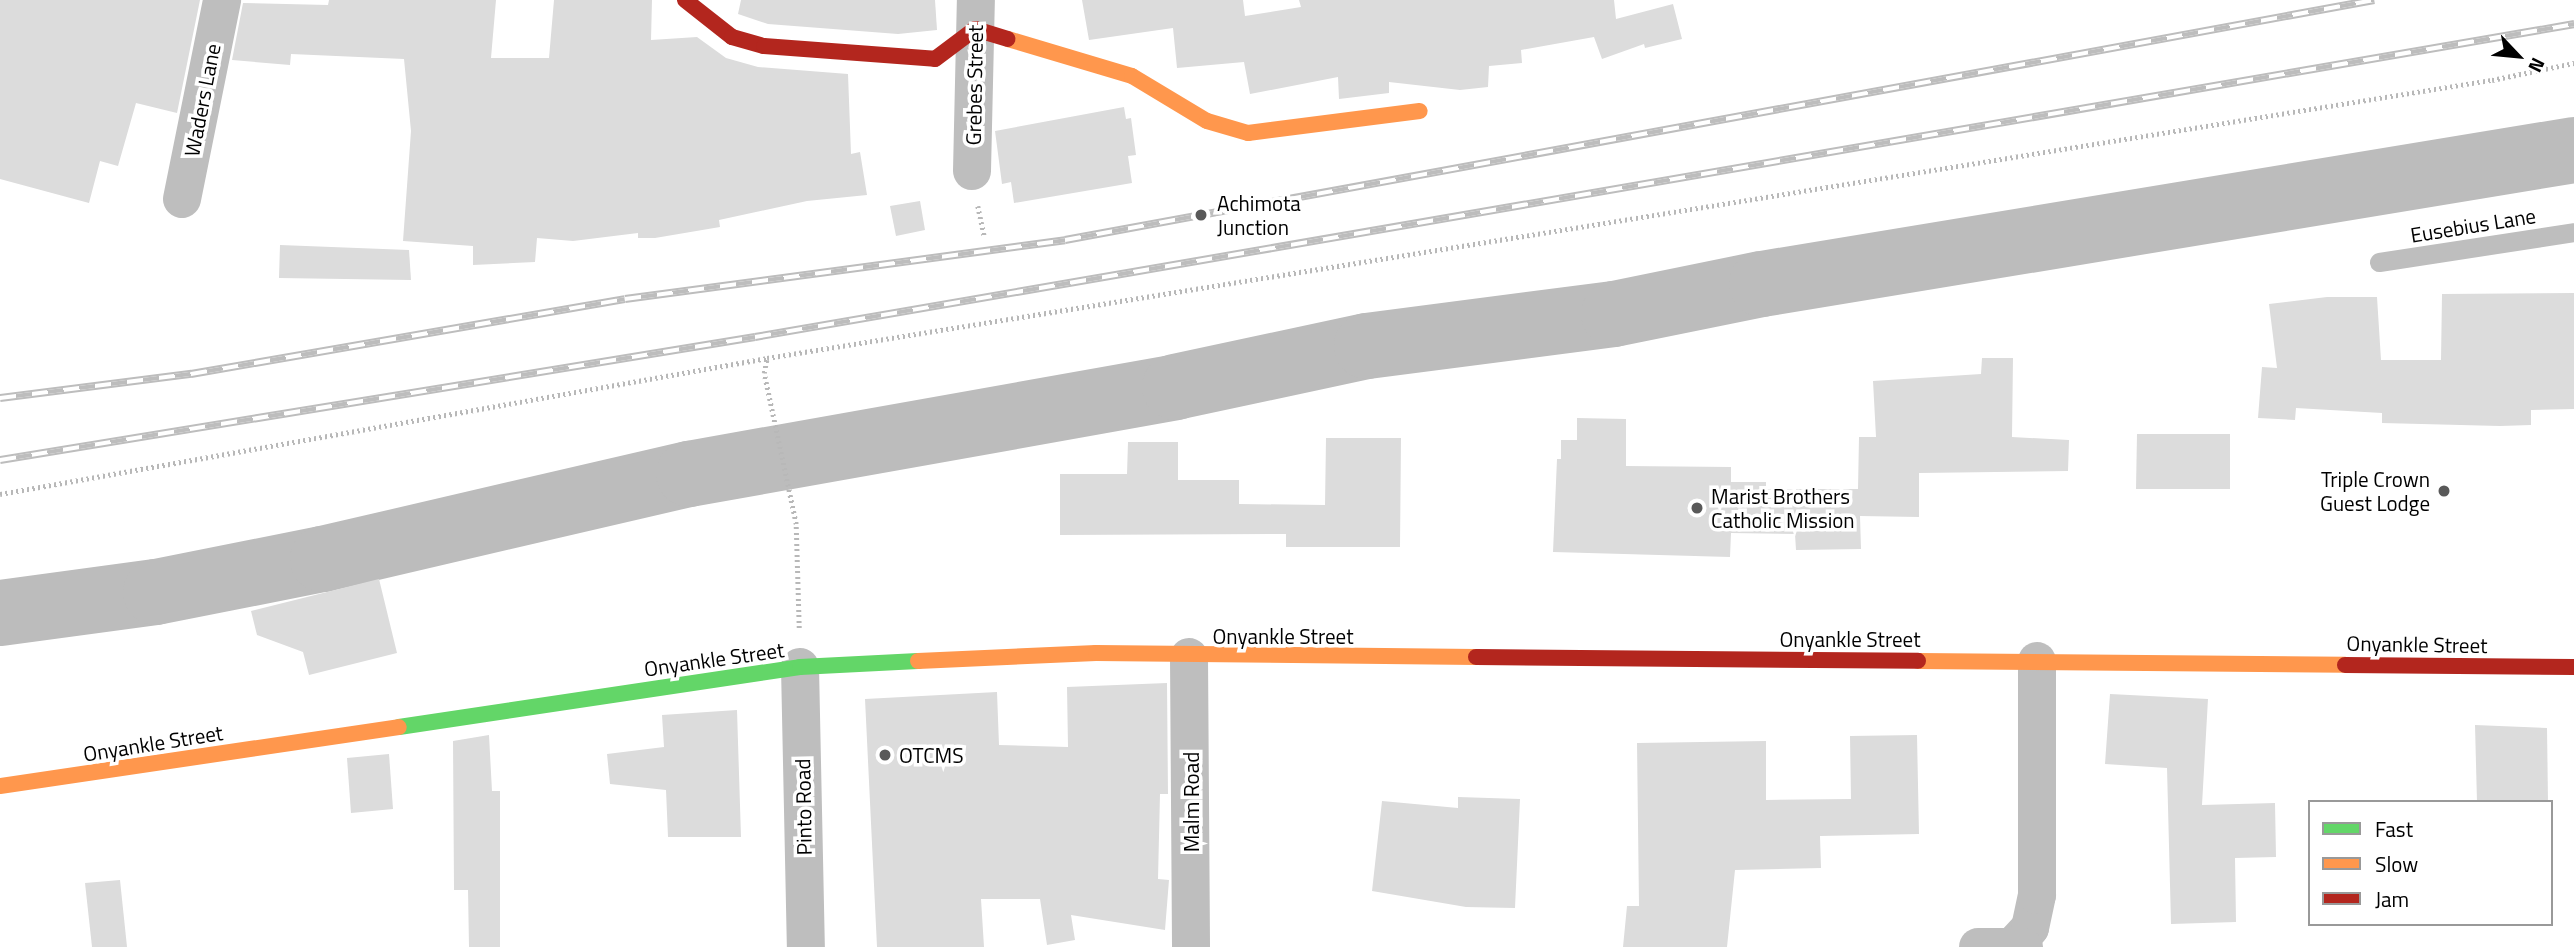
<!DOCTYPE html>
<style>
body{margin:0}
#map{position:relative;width:2574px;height:947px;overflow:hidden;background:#fff;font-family:"Titillium Web",sans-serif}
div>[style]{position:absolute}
.river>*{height:66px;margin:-33px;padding:0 33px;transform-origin:33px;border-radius:33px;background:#bcbcbc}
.building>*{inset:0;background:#dcdcdc}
.path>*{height:4.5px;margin-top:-2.25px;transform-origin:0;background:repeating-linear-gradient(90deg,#b8b8b8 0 2px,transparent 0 5.5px)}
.lane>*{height:19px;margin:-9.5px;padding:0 9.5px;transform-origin:9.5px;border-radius:9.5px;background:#bebebe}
.street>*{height:38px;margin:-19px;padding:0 19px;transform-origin:19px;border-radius:19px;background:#bebebe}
.fast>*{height:16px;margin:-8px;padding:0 8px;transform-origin:8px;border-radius:8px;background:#63d668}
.slow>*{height:16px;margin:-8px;padding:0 8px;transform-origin:8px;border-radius:8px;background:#ff974d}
.jam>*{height:16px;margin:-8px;padding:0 8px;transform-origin:8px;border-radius:8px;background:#b3261e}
.rail>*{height:8px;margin-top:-4px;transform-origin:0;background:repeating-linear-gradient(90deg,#fff 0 16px,#bdbdbd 0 32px);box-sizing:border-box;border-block:2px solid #bdbdbd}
.dots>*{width:19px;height:19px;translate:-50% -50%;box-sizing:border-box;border:4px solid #fff;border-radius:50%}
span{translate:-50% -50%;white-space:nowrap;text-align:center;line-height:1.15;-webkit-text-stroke:7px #fff;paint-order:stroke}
.street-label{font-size:21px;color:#000}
.poi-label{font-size:21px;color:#000}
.left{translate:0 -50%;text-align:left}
.right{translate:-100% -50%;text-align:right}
.legend{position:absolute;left:2308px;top:800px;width:245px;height:126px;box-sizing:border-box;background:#fff;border:2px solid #999;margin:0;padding:9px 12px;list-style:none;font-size:21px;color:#000}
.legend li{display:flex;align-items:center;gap:14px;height:35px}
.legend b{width:35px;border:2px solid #999}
.north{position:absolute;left:2483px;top:21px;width:70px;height:70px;-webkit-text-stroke:5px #fff;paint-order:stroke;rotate:116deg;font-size:19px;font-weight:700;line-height:28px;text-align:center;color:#000}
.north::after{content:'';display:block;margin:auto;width:24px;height:32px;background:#000;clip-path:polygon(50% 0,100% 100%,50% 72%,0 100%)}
</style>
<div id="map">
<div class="river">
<i style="left:0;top:613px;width:157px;rotate:-7.7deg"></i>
<i style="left:156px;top:592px;width:170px;rotate:-11.2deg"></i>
<i style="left:323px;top:559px;width:376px;rotate:-13.1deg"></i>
<i style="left:689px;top:474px;width:494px;rotate:-10.1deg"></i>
<i style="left:1175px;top:387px;width:196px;rotate:-12.1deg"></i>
<i style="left:1367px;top:346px;width:249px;rotate:-7.4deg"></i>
<i style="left:1614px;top:314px;width:151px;rotate:-11.5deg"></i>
<i style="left:1762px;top:284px;width:823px;rotate:-9.37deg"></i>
</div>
<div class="building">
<i style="clip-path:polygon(0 0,200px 0,177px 113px,136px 103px,118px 166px,100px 161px,89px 203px,0 179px)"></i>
<i style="clip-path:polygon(329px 0,496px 0,491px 58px,549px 58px,554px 0,652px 0,651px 40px,697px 37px,726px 58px,758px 67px,848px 74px,851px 154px,860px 152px,867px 195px,807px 201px,719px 220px,720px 227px,655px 238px,638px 238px,638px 233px,573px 241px,537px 238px,535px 262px,473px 265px,473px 246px,403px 241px,411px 131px,404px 59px,291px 54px,290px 65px,232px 60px,243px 3px,328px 5px)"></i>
<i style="clip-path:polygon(741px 0,935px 0,937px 30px,898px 34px,768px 24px,738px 14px)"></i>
<i style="clip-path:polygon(1082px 0,1243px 0,1245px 16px,1301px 7px,1299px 0,1614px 0,1616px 19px,1673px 4px,1682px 39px,1645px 48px,1644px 44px,1602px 59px,1594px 37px,1521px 50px,1522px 63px,1489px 66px,1488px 87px,1460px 90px,1389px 82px,1389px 93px,1339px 99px,1338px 77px,1250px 94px,1244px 62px,1177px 68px,1173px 28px,1089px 40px)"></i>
<i style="clip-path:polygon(1124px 107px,1126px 119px,1131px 118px,1136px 155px,1128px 156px,1132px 183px,1014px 203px,1011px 182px,1002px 184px,995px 131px)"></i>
<i style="clip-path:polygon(920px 201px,925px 230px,896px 236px,890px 206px)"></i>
<i style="clip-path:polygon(280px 245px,409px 250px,411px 280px,279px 278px)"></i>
<i style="clip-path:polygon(2574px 293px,2574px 409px,2531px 410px,2531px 425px,2500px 426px,2382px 423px,2382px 413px,2296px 408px,2295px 420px,2258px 418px,2262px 367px,2277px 368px,2269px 304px,2327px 297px,2377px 297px,2381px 360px,2441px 360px,2442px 294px)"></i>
<i style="clip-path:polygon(1982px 358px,2013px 358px,2012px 437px,2069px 440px,2068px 471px,1919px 473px,1919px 517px,1860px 516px,1861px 549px,1796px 550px,1795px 534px,1731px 533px,1730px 557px,1553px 552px,1557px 459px,1561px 459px,1561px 440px,1577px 440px,1577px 418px,1626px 419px,1626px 466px,1731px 467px,1731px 482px,1766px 482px,1766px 489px,1858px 489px,1859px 437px,1876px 437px,1873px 381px,1981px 374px)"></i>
<i style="clip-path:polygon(2137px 434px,2230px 434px,2230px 489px,2136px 489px)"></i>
<i style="clip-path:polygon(1326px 438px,1401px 438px,1400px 547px,1286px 547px,1286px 534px,1060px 535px,1060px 474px,1127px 474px,1128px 442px,1178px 442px,1178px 480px,1239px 480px,1239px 504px,1325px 505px)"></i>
<i style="clip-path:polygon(379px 579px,397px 653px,309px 675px,303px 652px,257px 635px,251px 611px)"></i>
<i style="clip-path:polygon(1167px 683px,1168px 794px,1160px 794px,1158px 879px,1169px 880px,1165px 930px,1071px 915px,1075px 940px,1047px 945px,1040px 899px,981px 899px,984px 947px,877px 947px,865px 699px,997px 692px,999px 745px,1068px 747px,1067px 687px)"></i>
<i style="clip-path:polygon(2110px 694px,2208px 699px,2202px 805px,2275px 803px,2276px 857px,2235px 858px,2236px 922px,2171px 924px,2167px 768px,2105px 764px)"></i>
<i style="clip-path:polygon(737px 710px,741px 837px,668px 837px,666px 790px,610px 784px,607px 754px,664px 747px,662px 715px)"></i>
<i style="clip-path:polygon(2475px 725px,2547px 728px,2548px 802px,2477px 802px)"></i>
<i style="clip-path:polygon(489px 735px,492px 791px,500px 791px,500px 947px,469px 947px,468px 890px,454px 890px,453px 741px)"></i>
<i style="clip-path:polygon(1917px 735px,1919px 834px,1820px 836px,1821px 868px,1735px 870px,1727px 947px,1623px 947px,1627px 906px,1639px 906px,1637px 743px,1766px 741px,1766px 800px,1851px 799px,1850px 736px)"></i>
<i style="clip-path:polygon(389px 754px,393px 809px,351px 813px,347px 758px)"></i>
<i style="clip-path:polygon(1458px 797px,1520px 799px,1515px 908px,1466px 907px,1372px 891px,1382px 801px,1458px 808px)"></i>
<i style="clip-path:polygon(120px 880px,127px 947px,92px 947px,85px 883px)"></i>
</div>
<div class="path">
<i style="left:978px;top:206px;width:30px;rotate:78deg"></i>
<i style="left:0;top:494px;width:779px;rotate:-10.05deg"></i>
<i style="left:799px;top:628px;width:104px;rotate:-91.7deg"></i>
<i style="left:796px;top:524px;width:154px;rotate:-102deg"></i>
<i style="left:764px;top:373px;width:15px;rotate:-79deg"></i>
<i style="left:767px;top:358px;width:1747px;rotate:-9.16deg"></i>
<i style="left:2492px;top:80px;width:84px;rotate:-11.7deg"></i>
</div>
<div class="lane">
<i style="left:2379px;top:262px;width:197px;rotate:-8.7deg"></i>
</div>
<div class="street">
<i style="left:972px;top:171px;width:171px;rotate:-88.7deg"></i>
<i style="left:182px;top:199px;width:203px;rotate:-78.6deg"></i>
<i style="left:1189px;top:657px;width:290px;rotate:89.6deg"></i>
<i style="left:800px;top:667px;width:280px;rotate:88.8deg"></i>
<i style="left:2013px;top:946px;width:25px;rotate:-47deg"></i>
<i style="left:2030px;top:928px;width:34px;rotate:-78deg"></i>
<i style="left:2037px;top:895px;width:234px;rotate:-90deg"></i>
<i style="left:1978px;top:947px;width:46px"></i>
</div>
<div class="fast">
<i style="left:399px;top:727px;width:405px;rotate:-8.5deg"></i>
<i style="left:800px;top:667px;width:118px;rotate:-2.9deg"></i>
</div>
<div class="slow">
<i style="left:1008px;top:39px;width:129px;rotate:16.6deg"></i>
<i style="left:1132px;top:76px;width:87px;rotate:31deg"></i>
<i style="left:1207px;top:121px;width:43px;rotate:16.3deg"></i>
<i style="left:1248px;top:133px;width:173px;rotate:-7.3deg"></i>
<i style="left:918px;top:661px;width:178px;rotate:-2.6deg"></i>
<i style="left:1096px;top:653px;width:380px;rotate:0.6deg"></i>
<i style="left:1918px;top:661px;width:427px;rotate:0.5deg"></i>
<i style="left:0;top:786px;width:403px;rotate:-8.4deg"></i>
</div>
<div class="jam">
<i style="left:685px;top:0;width:60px;rotate:38.2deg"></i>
<i style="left:732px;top:37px;width:33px;rotate:16deg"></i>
<i style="left:764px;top:46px;width:171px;rotate:4.3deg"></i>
<i style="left:935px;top:59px;width:50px;rotate:-36.9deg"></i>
<i style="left:975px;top:29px;width:34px;rotate:17deg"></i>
<i style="left:1476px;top:657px;width:442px;rotate:0.5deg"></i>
<i style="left:2345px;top:665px;width:229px;rotate:0.5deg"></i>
</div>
<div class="rail">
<i style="left:0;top:398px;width:193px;rotate:-7.2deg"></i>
<i style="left:191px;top:374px;width:440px;rotate:-9.8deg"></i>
<i style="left:625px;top:299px;width:444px;rotate:-7.6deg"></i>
<i style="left:1065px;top:240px;width:1331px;rotate:-10.39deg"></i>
<i style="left:0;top:460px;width:765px;rotate:-9.25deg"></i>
<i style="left:755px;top:337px;width:1846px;rotate:-9.76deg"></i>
</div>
<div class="dots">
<i style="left:1201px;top:215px;background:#595959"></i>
<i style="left:2444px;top:491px;background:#595959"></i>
<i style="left:1697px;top:508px;background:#595959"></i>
<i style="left:885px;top:755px;background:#595959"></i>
</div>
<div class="street-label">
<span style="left:974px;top:85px;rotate:-89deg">Grebes Street</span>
<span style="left:202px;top:100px;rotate:-79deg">Waders Lane</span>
<span style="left:2473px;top:225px;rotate:-9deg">Eusebius Lane</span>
<span style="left:1283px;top:636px">Onyankle Street</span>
<span style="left:1850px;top:639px">Onyankle Street</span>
<span style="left:2417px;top:644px;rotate:1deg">Onyankle Street</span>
<span style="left:714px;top:659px;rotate:-8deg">Onyankle Street</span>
<span style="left:153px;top:743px;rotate:-9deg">Onyankle Street</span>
<span style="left:1191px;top:802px;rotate:-90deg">Malm Road</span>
<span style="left:803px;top:807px;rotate:-91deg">Pinto Road</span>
</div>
<div class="poi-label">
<span class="left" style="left:1217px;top:215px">Achimota<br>Junction</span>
<span class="right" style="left:2430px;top:491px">Triple Crown<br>Guest Lodge</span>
<span class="left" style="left:1711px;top:508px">Marist Brothers<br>Catholic Mission</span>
<span class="left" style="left:899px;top:755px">OTCMS</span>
</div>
<ul class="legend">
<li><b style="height:9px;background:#63d668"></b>Fast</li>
<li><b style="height:9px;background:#ff974d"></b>Slow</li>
<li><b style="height:9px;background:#b3261e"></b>Jam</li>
</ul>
<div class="north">N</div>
</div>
